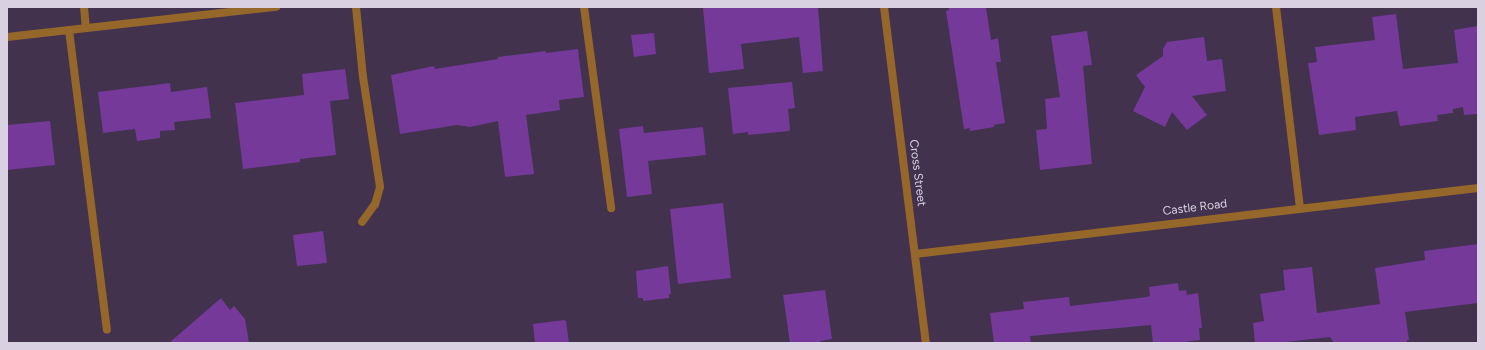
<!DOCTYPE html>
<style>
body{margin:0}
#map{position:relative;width:1485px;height:350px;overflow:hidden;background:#42324e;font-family:Figtree,sans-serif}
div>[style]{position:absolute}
.building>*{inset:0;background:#743999}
.service>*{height:8px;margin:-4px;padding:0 4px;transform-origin:4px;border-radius:4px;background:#95672a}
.minor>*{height:8px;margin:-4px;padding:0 4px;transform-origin:4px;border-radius:4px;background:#95672a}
.tertiary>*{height:8px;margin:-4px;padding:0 4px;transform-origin:4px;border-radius:4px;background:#95672a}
span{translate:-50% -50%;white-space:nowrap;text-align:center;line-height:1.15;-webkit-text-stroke:3px #42324e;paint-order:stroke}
.street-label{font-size:12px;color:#d9d0e1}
.frame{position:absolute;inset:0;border:8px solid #d9d0e1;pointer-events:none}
</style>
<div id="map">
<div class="building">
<i style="clip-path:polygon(714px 7px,818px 7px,823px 71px,803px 73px,799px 37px,741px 44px,744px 69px,709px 73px,703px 8px)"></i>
<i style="clip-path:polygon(949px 7px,986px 7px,991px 40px,998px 38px,1001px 62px,996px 62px,1005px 123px,994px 125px,994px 127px,970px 131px,970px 128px,964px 129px,946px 11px,949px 10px)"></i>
<i style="clip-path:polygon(1396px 14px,1403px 69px,1458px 63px,1454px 30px,1478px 26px,1478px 114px,1464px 115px,1463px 107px,1453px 109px,1453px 113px,1437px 115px,1438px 121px,1400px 126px,1397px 111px,1355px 117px,1356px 130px,1319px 135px,1308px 63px,1317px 62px,1315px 47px,1375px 40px,1372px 17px)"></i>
<i style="clip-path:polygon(1087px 31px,1092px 65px,1083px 66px,1092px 164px,1040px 170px,1036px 130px,1047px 129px,1045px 99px,1060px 97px,1051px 36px)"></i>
<i style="clip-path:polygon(654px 33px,656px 54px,634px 57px,631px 35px)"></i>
<i style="clip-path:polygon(1204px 37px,1207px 61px,1222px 59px,1226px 91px,1192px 96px,1207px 115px,1187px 130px,1172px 112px,1165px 127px,1133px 111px,1145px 87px,1136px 75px,1163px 56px,1163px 49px,1167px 42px)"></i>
<i style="clip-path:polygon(578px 49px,584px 97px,559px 100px,560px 110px,526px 115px,534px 174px,505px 177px,498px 121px,470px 127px,457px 125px,400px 134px,391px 75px,434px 66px,435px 69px,498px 59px,498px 57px,546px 51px,546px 53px)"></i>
<i style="clip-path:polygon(345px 69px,349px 99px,330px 101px,336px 155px,300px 159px,300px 162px,243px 169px,235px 103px,304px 95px,302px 74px)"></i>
<i style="clip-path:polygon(792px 82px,795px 108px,788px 109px,790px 129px,789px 131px,748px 135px,748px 132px,733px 134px,728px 88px)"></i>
<i style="clip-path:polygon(170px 83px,171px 92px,207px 87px,211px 118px,174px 122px,175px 130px,160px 131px,160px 138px,137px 141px,135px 129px,103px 133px,98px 92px)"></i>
<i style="clip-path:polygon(50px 121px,55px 165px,7px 170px,7px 125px)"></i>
<i style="clip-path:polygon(643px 126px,644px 133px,703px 127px,706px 155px,648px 161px,652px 194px,627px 197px,619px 129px)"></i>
<i style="clip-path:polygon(723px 203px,731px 278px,678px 284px,670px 209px)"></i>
<i style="clip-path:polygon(323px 231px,327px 263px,297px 266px,293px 235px)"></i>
<i style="clip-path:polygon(1478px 244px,1478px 303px,1405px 312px,1409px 340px,1407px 340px,1407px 343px,1334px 343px,1330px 337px,1277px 343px,1255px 343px,1253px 323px,1264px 321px,1260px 294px,1285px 290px,1283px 270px,1312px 267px,1317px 313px,1380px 304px,1375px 268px,1425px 260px,1424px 251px)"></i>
<i style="clip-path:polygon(668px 266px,671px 294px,669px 294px,669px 298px,643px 301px,643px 298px,638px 298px,636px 271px)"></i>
<i style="clip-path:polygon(1178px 283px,1179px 291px,1186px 290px,1187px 295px,1198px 293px,1202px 328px,1199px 328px,1200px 340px,1175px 343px,1153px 343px,1151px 325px,1030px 336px,1031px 343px,994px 343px,990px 313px,1024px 309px,1023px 302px,1069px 297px,1070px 306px,1147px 297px,1150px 296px,1149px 287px)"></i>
<i style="clip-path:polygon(825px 290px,832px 339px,820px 341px,820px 343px,790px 343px,783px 295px)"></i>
<i style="clip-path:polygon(221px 298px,230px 310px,234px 306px,245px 319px,249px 343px,169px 343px)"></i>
<i style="clip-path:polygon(564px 320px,566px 321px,569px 343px,535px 343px,533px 324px)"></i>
</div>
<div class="service">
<i style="left:356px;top:7px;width:70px;rotate:84.3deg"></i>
<i style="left:363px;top:77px;width:111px;rotate:81.2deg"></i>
<i style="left:380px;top:187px;width:18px;rotate:106deg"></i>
<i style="left:375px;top:204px;width:22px;rotate:126deg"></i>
<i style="left:584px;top:7px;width:203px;rotate:82.3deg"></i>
<i style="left:1276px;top:7px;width:202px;rotate:83.2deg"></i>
<i style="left:69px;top:30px;width:302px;rotate:82.8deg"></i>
</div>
<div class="minor">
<i style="left:84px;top:7px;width:21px;rotate:85deg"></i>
<i style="left:884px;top:7px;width:339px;rotate:82.9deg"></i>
<i style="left:7px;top:37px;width:271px;rotate:-6.4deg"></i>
</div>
<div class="tertiary">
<i style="left:915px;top:254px;width:567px;rotate:-6.69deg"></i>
</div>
<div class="street-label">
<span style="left:917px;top:173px;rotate:83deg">Cross Street</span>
<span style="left:1195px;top:208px;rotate:-7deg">Castle Road</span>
</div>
<div class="frame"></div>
</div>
